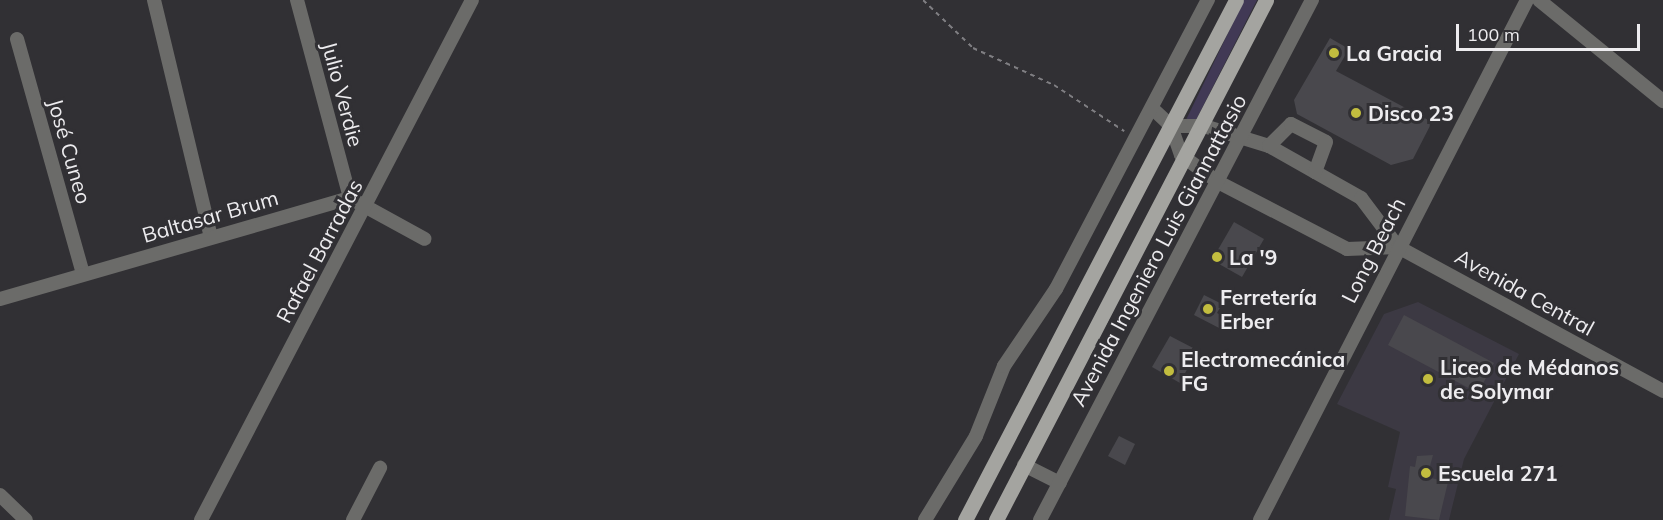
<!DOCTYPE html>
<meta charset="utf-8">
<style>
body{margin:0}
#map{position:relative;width:1663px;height:520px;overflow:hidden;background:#313034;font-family:Mulish,sans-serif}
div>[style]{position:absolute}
.built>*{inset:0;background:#3c3943}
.green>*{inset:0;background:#413955}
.building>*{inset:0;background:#49484d}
.path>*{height:2px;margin-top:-1px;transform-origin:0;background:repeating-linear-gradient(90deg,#7f7e82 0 4.5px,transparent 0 9px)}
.minor>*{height:14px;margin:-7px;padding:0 7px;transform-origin:7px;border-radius:7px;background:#6b6b69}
.major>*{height:15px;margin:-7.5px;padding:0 7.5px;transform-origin:7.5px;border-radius:7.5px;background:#a4a4a0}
.dots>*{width:16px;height:16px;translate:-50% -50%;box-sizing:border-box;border:3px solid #313034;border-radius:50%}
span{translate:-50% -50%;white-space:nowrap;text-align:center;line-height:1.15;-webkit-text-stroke:6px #313034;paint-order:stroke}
.poi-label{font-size:21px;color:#edecef;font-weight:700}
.left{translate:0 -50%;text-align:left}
.street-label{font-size:21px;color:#edecef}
.scale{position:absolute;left:1456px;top:24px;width:184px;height:27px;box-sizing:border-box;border:3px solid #edecef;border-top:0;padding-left:8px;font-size:18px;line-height:21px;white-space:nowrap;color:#edecef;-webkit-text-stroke:4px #313034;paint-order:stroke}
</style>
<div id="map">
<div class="built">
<i style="clip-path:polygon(1418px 302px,1519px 354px,1464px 459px,1449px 520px,1389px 520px,1396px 489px,1388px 487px,1400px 432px,1337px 404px,1384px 314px)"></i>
</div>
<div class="green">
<i style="clip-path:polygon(1244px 0,1257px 0,1195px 122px,1185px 122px)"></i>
</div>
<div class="building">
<i style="clip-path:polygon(1330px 38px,1349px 49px,1336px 71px,1432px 122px,1413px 159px,1391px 165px,1297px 114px,1294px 100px)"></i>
<i style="clip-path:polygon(1234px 222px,1264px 239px,1242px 277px,1212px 260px)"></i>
<i style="clip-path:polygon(1204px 295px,1222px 304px,1217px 313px,1227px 318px,1221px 329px,1194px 315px)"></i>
<i style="clip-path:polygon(1404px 315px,1494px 363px,1478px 393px,1388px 345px)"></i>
<i style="clip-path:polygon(1170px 336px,1197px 350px,1180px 383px,1152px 367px)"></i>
<i style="clip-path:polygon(1119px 436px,1135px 444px,1125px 465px,1108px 456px)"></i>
<i style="clip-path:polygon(1433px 455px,1427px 477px,1448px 482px,1439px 520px,1405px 516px,1410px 466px,1415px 467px,1417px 456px)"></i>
</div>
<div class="path">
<i style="left:923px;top:0;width:69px;rotate:43.8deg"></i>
<i style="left:973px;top:48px;width:89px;rotate:24.6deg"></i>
<i style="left:1054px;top:85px;width:84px;rotate:33.3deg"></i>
</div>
<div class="minor">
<i style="left:154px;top:0;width:244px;rotate:76.5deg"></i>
<i style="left:297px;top:0;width:205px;rotate:75deg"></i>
<i style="left:1539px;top:0;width:160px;rotate:39.2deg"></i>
<i style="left:17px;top:39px;width:244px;rotate:74.3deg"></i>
<i style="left:1153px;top:109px;width:25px;rotate:43deg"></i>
<i style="left:1171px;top:126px;width:31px;rotate:71deg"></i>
<i style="left:1181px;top:155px;width:46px;rotate:36.1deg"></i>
<i style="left:1218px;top:182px;width:145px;rotate:27.4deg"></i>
<i style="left:1347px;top:249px;width:51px;rotate:-2.2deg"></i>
<i style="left:1171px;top:126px;width:33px"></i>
<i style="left:1204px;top:126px;width:68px;rotate:17.1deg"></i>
<i style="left:1269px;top:146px;width:106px;rotate:29.5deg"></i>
<i style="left:1361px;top:198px;width:61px;rotate:52.9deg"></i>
<i style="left:1398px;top:247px;width:302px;rotate:28.5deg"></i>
<i style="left:1269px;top:146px;width:31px;rotate:-45deg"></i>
<i style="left:1291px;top:124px;width:39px;rotate:27deg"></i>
<i style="left:1326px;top:142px;width:32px;rotate:110deg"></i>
<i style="left:0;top:299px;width:364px;rotate:-16.1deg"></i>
<i style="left:350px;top:198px;width:85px;rotate:28.7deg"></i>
<i style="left:1024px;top:465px;width:40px;rotate:26.6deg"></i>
<i style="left:0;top:495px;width:36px;rotate:44deg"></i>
<i style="left:201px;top:520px;width:586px;rotate:-62.47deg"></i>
<i style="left:353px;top:520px;width:59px;rotate:-62.6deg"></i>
<i style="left:925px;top:520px;width:98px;rotate:-58.7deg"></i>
<i style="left:976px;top:436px;width:75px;rotate:-68.2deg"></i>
<i style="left:1004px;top:366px;width:93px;rotate:-56deg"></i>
<i style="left:1056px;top:289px;width:327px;rotate:-62.3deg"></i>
<i style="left:1040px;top:520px;width:587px;rotate:-62.39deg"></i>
<i style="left:1260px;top:520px;width:585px;rotate:-62.82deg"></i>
</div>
<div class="major">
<i style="left:965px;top:520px;width:586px;rotate:-62.47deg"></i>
<i style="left:996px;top:520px;width:586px;rotate:-62.56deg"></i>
</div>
<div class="dots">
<i style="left:1334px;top:53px;background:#c2bd3f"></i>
<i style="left:1356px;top:113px;background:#c2bd3f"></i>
<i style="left:1217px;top:257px;background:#c2bd3f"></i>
<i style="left:1208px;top:309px;background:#c2bd3f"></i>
<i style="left:1169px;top:371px;background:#c2bd3f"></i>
<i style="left:1428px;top:379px;background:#c2bd3f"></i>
<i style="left:1426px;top:473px;background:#c2bd3f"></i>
</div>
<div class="poi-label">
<span class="left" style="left:1346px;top:53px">La Gracia</span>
<span class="left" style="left:1368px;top:113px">Disco 23</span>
<span class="left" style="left:1229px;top:257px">La '9</span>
<span class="left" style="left:1220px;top:309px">Ferretería<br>Erber</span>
<span class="left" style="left:1181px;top:371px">Electromecánica<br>FG</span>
<span class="left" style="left:1440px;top:379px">Liceo de Médanos<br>de Solymar</span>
<span class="left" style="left:1438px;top:473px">Escuela 271</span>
</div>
<div class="street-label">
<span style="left:343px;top:94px;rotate:75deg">Julio Verdie</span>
<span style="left:70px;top:151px;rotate:74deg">José Cuneo</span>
<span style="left:210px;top:216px;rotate:-16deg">Baltasar Brum</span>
<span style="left:1158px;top:250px;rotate:-62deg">Avenida Ingeniero Luis Giannattasio</span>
<span style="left:1373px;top:250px;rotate:-63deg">Long Beach</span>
<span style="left:319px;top:251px;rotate:-62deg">Rafael Barradas</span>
<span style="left:1525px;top:292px;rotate:29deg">Avenida Central</span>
</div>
<div class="scale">100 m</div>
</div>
